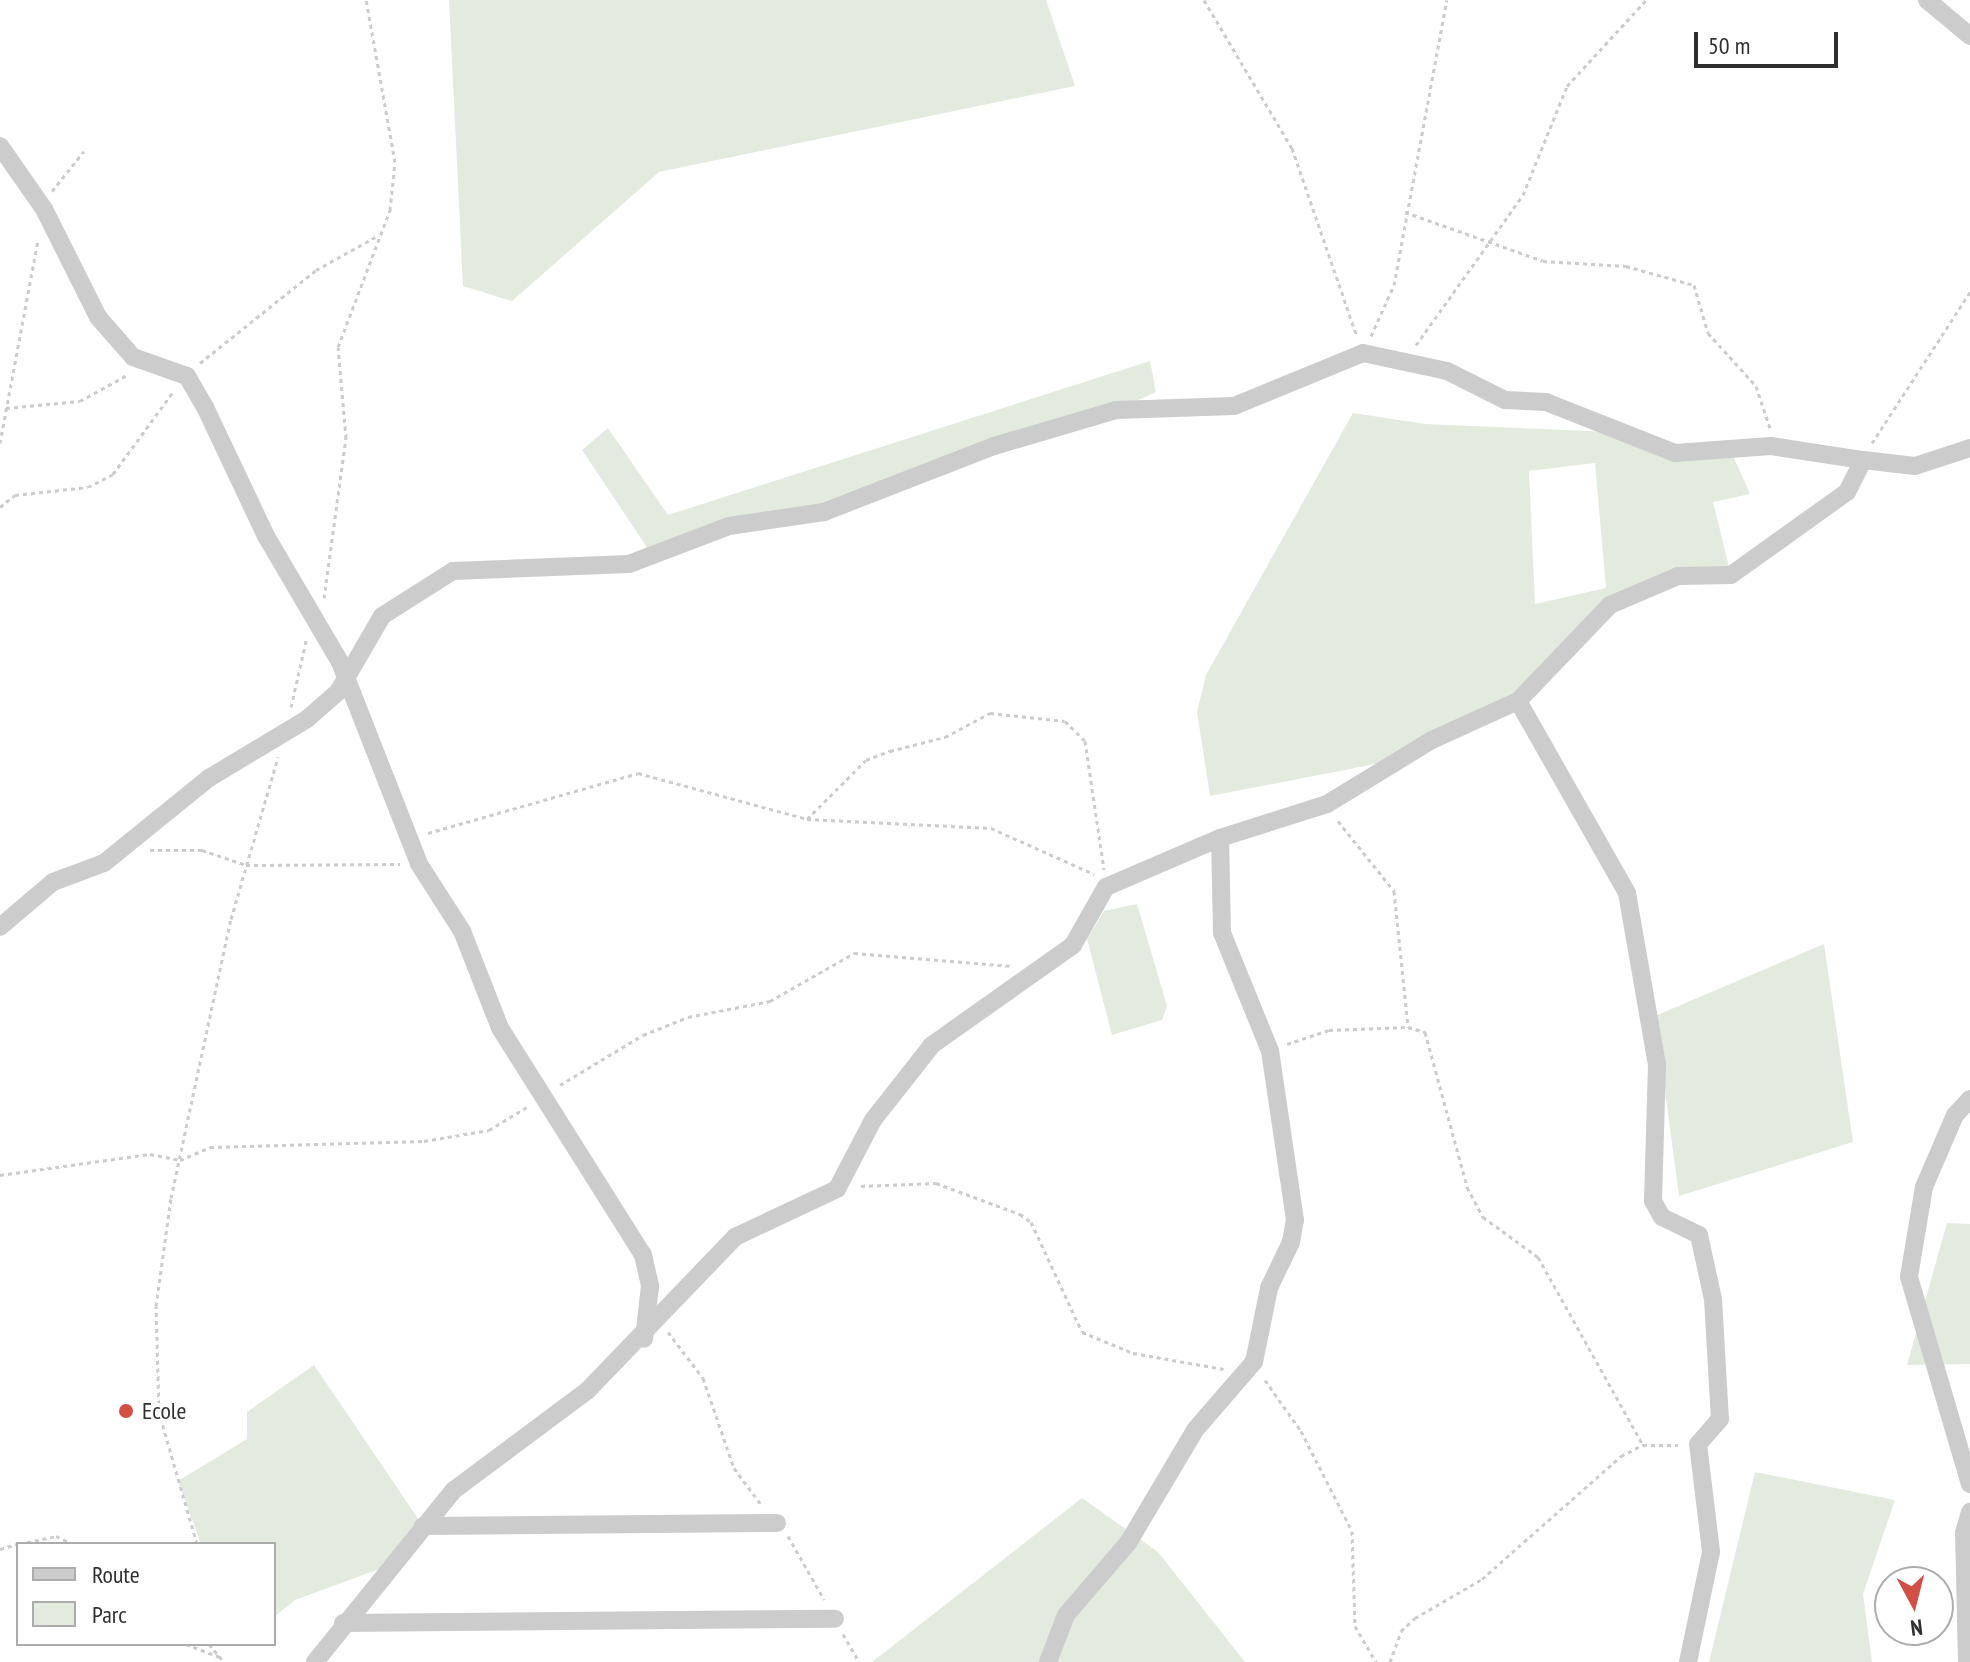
<!DOCTYPE html>
<style>
body{margin:0}
#map{position:relative;width:1970px;height:1662px;overflow:hidden;background:#fff;font-family:"PT Sans Narrow",sans-serif}
div>[style]{position:absolute}
.green>*{inset:0;background:#e3ebdf}
.path>*{height:3px;margin-top:-1.5px;transform-origin:0;background:repeating-linear-gradient(90deg,#ccc 0 4px,transparent 0 8px)}
.street>*{height:18px;margin:-9px;padding:0 9px;transform-origin:9px;border-radius:9px;background:#ccc}
.dots>*{width:22px;height:22px;translate:-50% -50%;box-sizing:border-box;border:4px solid #fff;border-radius:50%}
span{translate:-50% -50%;white-space:nowrap;text-align:center;line-height:1.15;-webkit-text-stroke:8px #fff;paint-order:stroke}
.poi-label{font-size:24px;color:#2f2f2f}
.left{translate:0 -50%;text-align:left}
.legend{position:absolute;left:16px;top:1542px;width:260px;height:104px;box-sizing:border-box;background:#fff;border:2px solid #acacac;margin:0;padding:10px 14px;list-style:none;font-size:24px;color:#2f2f2f}
.legend li{display:flex;align-items:center;gap:16px;height:40px}
.legend b{width:40px;border:2px solid #acacac}
.north{position:absolute;left:1874px;top:1566px;width:80px;height:80px;box-sizing:border-box;background:#fff;border:2px solid #acacac;border-radius:50%;rotate:173deg;font-size:22px;font-weight:700;line-height:32px;text-align:center;color:#2f2f2f}
.north::after{content:'';display:block;margin:auto;width:28px;height:36px;background:#d24f45;clip-path:polygon(50% 0,100% 100%,50% 72%,0 100%)}
.scale{position:absolute;left:1694px;top:32px;width:144px;height:36px;box-sizing:border-box;border:4px solid #2f2f2f;border-top:0;padding-left:10px;font-size:24px;line-height:28px;white-space:nowrap;color:#2f2f2f;-webkit-text-stroke:6px #fff;paint-order:stroke}
</style>
<div id="map">
<div class="green">
<i style="clip-path:polygon(449px 0,1046px 0,1075px 86px,659px 172px,512px 301px,463px 286px)"></i>
<i style="clip-path:polygon(1150px 361px,1156px 392px,1116px 410px,824px 512px,771px 516px,654px 558px,582px 450px,608px 428px,668px 515px)"></i>
<i style="clip-path:polygon(evenodd,1353px 413px,1425px 424px,1612px 432px,1675px 454px,1730px 449px,1750px 494px,1713px 502px,1731px 575px,1678px 576px,1610px 605px,1526px 694px,1401px 759px,1210px 796px,1197px 712px,1206px 675px,1353px 413px,1595px 463px,1606px 588px,1535px 604px,1529px 471px,1595px 463px)"></i>
<i style="clip-path:polygon(1137px 904px,1167px 1006px,1162px 1020px,1112px 1035px,1087px 939px,1104px 911px)"></i>
<i style="clip-path:polygon(1824px 944px,1853px 1142px,1679px 1196px,1655px 1016px)"></i>
<i style="clip-path:polygon(1947px 1223px,1970px 1224px,1970px 1364px,1907px 1365px)"></i>
<i style="clip-path:polygon(314px 1365px,423px 1526px,385px 1567px,295px 1600px,274px 1617px,274px 1544px,201px 1544px,178px 1481px,247px 1439px,247px 1412px)"></i>
<i style="clip-path:polygon(1755px 1472px,1895px 1500px,1863px 1594px,1872px 1662px,1709px 1662px)"></i>
<i style="clip-path:polygon(1082px 1498px,1158px 1552px,1245px 1662px,872px 1662px)"></i>
</div>
<div class="path">
<i style="left:1204px;top:0;width:172px;rotate:59.3deg"></i>
<i style="left:1292px;top:148px;width:200px;rotate:71deg"></i>
<i style="left:52px;top:191px;width:51px;rotate:-51.3deg"></i>
<i style="left:1405px;top:212px;width:146px;rotate:19.5deg"></i>
<i style="left:1543px;top:261px;width:83px;rotate:3.4deg"></i>
<i style="left:1626px;top:266px;width:71px;rotate:15.6deg"></i>
<i style="left:1694px;top:285px;width:50px;rotate:73.7deg"></i>
<i style="left:1708px;top:333px;width:72px;rotate:47.8deg"></i>
<i style="left:1756px;top:386px;width:44px;rotate:71.6deg"></i>
<i style="left:1371px;top:336px;width:56px;rotate:-65.7deg"></i>
<i style="left:1394px;top:285px;width:290px;rotate:-79.5deg"></i>
<i style="left:1416px;top:345px;width:184px;rotate:-54.5deg"></i>
<i style="left:1523px;top:195px;width:118px;rotate:-68deg"></i>
<i style="left:1567px;top:86px;width:117px;rotate:-47.4deg"></i>
<i style="left:200px;top:363px;width:149px;rotate:-38.7deg"></i>
<i style="left:316px;top:270px;width:72px;rotate:-29.1deg"></i>
<i style="left:6px;top:408px;width:74px;rotate:-5.4deg"></i>
<i style="left:80px;top:401px;width:54px;rotate:-29deg"></i>
<i style="left:0;top:443px;width:207px;rotate:-79.4deg"></i>
<i style="left:1872px;top:443px;width:180px;rotate:-57deg"></i>
<i style="left:0;top:507px;width:19px;rotate:-39deg"></i>
<i style="left:15px;top:495px;width:73px;rotate:-6.3deg"></i>
<i style="left:88px;top:487px;width:28px;rotate:-27deg"></i>
<i style="left:113px;top:474px;width:102px;rotate:-53.8deg"></i>
<i style="left:324px;top:598px;width:162px;rotate:-82.2deg"></i>
<i style="left:346px;top:438px;width:91px;rotate:-95deg"></i>
<i style="left:338px;top:347px;width:147px;rotate:-69.2deg"></i>
<i style="left:390px;top:210px;width:48px;rotate:-84.1deg"></i>
<i style="left:395px;top:162px;width:165px;rotate:-100.1deg"></i>
<i style="left:291px;top:707px;width:68px;rotate:-77.2deg"></i>
<i style="left:807px;top:819px;width:83px;rotate:-45deg"></i>
<i style="left:866px;top:760px;width:26px;rotate:-21deg"></i>
<i style="left:890px;top:751px;width:57px;rotate:-14.3deg"></i>
<i style="left:945px;top:737px;width:51px;rotate:-28.1deg"></i>
<i style="left:990px;top:713px;width:75px;rotate:6.1deg"></i>
<i style="left:1065px;top:721px;width:28px;rotate:45deg"></i>
<i style="left:1085px;top:741px;width:130px;rotate:81.6deg"></i>
<i style="left:1338px;top:821px;width:90px;rotate:51.3deg"></i>
<i style="left:1394px;top:891px;width:137px;rotate:84.1deg"></i>
<i style="left:1408px;top:1027px;width:18px;rotate:16deg"></i>
<i style="left:1425px;top:1032px;width:161px;rotate:74.8deg"></i>
<i style="left:1467px;top:1187px;width:34px;rotate:62deg"></i>
<i style="left:1483px;top:1217px;width:68px;rotate:36deg"></i>
<i style="left:1538px;top:1257px;width:215px;rotate:60.8deg"></i>
<i style="left:428px;top:833px;width:218px;rotate:-15.9deg"></i>
<i style="left:638px;top:773px;width:175px;rotate:15.2deg"></i>
<i style="left:807px;top:819px;width:184px;rotate:2.8deg"></i>
<i style="left:991px;top:828px;width:113px;rotate:24.1deg"></i>
<i style="left:150px;top:850px;width:52px"></i>
<i style="left:202px;top:850px;width:46px;rotate:18.8deg"></i>
<i style="left:246px;top:865px;width:154px;rotate:-0.4deg"></i>
<i style="left:1287px;top:1044px;width:44px;rotate:-18.4deg"></i>
<i style="left:1329px;top:1030px;width:79px;rotate:-2.2deg"></i>
<i style="left:560px;top:1085px;width:97px;rotate:-31.1deg"></i>
<i style="left:643px;top:1035px;width:48px;rotate:-21.8deg"></i>
<i style="left:688px;top:1017px;width:84px;rotate:-11deg"></i>
<i style="left:770px;top:1001px;width:97px;rotate:-29.7deg"></i>
<i style="left:854px;top:953px;width:158px;rotate:4.7deg"></i>
<i style="left:0;top:1175px;width:151px;rotate:-8deg"></i>
<i style="left:150px;top:1154px;width:31px;rotate:11deg"></i>
<i style="left:180px;top:1160px;width:33px;rotate:-23deg"></i>
<i style="left:210px;top:1147px;width:214px;rotate:-1.6deg"></i>
<i style="left:424px;top:1141px;width:66px;rotate:-9.6deg"></i>
<i style="left:489px;top:1130px;width:44px;rotate:-31.2deg"></i>
<i style="left:861px;top:1186px;width:75px;rotate:-2.3deg"></i>
<i style="left:936px;top:1183px;width:90px;rotate:20.3deg"></i>
<i style="left:1020px;top:1214px;width:14px;rotate:36deg"></i>
<i style="left:1031px;top:1222px;width:121px;rotate:65.1deg"></i>
<i style="left:1082px;top:1332px;width:55px;rotate:22.4deg"></i>
<i style="left:1133px;top:1353px;width:92px;rotate:10deg"></i>
<i style="left:668px;top:1332px;width:58px;rotate:52.7deg"></i>
<i style="left:703px;top:1378px;width:95px;rotate:71deg"></i>
<i style="left:734px;top:1468px;width:44px;rotate:53.4deg"></i>
<i style="left:1265px;top:1380px;width:62px;rotate:54.8deg"></i>
<i style="left:1301px;top:1431px;width:112px;rotate:63deg"></i>
<i style="left:1352px;top:1531px;width:95px;rotate:88.2deg"></i>
<i style="left:1355px;top:1626px;width:42px;rotate:59.7deg"></i>
<i style="left:788px;top:1536px;width:73px;rotate:60.3deg"></i>
<i style="left:19px;top:1544px;width:38px;rotate:-12deg"></i>
<i style="left:56px;top:1536px;width:19px;rotate:25deg"></i>
<i style="left:197px;top:1544px;width:137px;rotate:-106.1deg"></i>
<i style="left:159px;top:1412px;width:106px;rotate:-91.6deg"></i>
<i style="left:156px;top:1306px;width:109px;rotate:-82.1deg"></i>
<i style="left:171px;top:1198px;width:285px;rotate:-77.9deg"></i>
<i style="left:231px;top:919px;width:169px;rotate:-73.8deg"></i>
<i style="left:0;top:1549px;width:19px;rotate:-16deg"></i>
<i style="left:843px;top:1634px;width:32px;rotate:60deg"></i>
<i style="left:186px;top:1644px;width:39px;rotate:21deg"></i>
<i style="left:209px;top:1644px;width:23px;rotate:50deg"></i>
<i style="left:1390px;top:1662px;width:33px;rotate:-70deg"></i>
<i style="left:1401px;top:1631px;width:19px;rotate:-43deg"></i>
<i style="left:1415px;top:1618px;width:78px;rotate:-30.2deg"></i>
<i style="left:1482px;top:1579px;width:186px;rotate:-41.5deg"></i>
<i style="left:1621px;top:1456px;width:25px;rotate:-27deg"></i>
<i style="left:1643px;top:1445px;width:35px"></i>
</div>
<div class="street">
<i style="left:1927px;top:0;width:56px;rotate:39.9deg"></i>
<i style="left:0;top:146px;width:77px;rotate:55.1deg"></i>
<i style="left:44px;top:209px;width:121px;rotate:63.4deg"></i>
<i style="left:98px;top:317px;width:53px;rotate:48.8deg"></i>
<i style="left:133px;top:357px;width:57px;rotate:19.4deg"></i>
<i style="left:187px;top:376px;width:36px;rotate:60deg"></i>
<i style="left:205px;top:407px;width:143px;rotate:64.7deg"></i>
<i style="left:266px;top:536px;width:146px;rotate:59.6deg"></i>
<i style="left:340px;top:662px;width:217px;rotate:68.6deg"></i>
<i style="left:419px;top:864px;width:80px;rotate:57.3deg"></i>
<i style="left:462px;top:931px;width:104px;rotate:68.6deg"></i>
<i style="left:500px;top:1028px;width:268px;rotate:57.8deg"></i>
<i style="left:643px;top:1255px;width:32px;rotate:77deg"></i>
<i style="left:650px;top:1286px;width:53px;rotate:96.5deg"></i>
<i style="left:1518px;top:701px;width:221px;rotate:60.4deg"></i>
<i style="left:1627px;top:893px;width:175px;rotate:80.1deg"></i>
<i style="left:1657px;top:1065px;width:136px;rotate:91.7deg"></i>
<i style="left:1653px;top:1201px;width:18px;rotate:61deg"></i>
<i style="left:1662px;top:1217px;width:41px;rotate:25.9deg"></i>
<i style="left:1699px;top:1235px;width:66px;rotate:77.7deg"></i>
<i style="left:1713px;top:1299px;width:120px;rotate:86.7deg"></i>
<i style="left:1720px;top:1419px;width:33px;rotate:131deg"></i>
<i style="left:1698px;top:1444px;width:109px;rotate:83.1deg"></i>
<i style="left:1711px;top:1552px;width:112px;rotate:101.8deg"></i>
<i style="left:0;top:927px;width:70px;rotate:-40.3deg"></i>
<i style="left:53px;top:882px;width:54px;rotate:-20.4deg"></i>
<i style="left:104px;top:863px;width:135px;rotate:-39deg"></i>
<i style="left:209px;top:778px;width:114px;rotate:-31deg"></i>
<i style="left:307px;top:719px;width:41px;rotate:-41.1deg"></i>
<i style="left:338px;top:692px;width:88px;rotate:-59.9deg"></i>
<i style="left:382px;top:616px;width:84px;rotate:-32.4deg"></i>
<i style="left:453px;top:571px;width:176px;rotate:-2.3deg"></i>
<i style="left:629px;top:564px;width:107px;rotate:-20.8deg"></i>
<i style="left:729px;top:526px;width:96px;rotate:-8.4deg"></i>
<i style="left:824px;top:512px;width:182px;rotate:-21.2deg"></i>
<i style="left:994px;top:446px;width:127px;rotate:-16.4deg"></i>
<i style="left:1116px;top:410px;width:118px;rotate:-1.9deg"></i>
<i style="left:1234px;top:406px;width:139px;rotate:-22.3deg"></i>
<i style="left:1363px;top:353px;width:86px;rotate:12.1deg"></i>
<i style="left:1447px;top:371px;width:65px;rotate:26.6deg"></i>
<i style="left:1505px;top:400px;width:41px;rotate:2.8deg"></i>
<i style="left:1546px;top:402px;width:139px;rotate:21.6deg"></i>
<i style="left:1675px;top:453px;width:96px;rotate:-4.2deg"></i>
<i style="left:1771px;top:446px;width:93px;rotate:8.7deg"></i>
<i style="left:1970px;top:1099px;width:22px;rotate:133deg"></i>
<i style="left:1955px;top:1115px;width:78px;rotate:113.3deg"></i>
<i style="left:1924px;top:1187px;width:91px;rotate:99.5deg"></i>
<i style="left:1909px;top:1277px;width:216px;rotate:73.6deg"></i>
<i style="left:423px;top:1526px;width:354px;rotate:-0.5deg"></i>
<i style="left:343px;top:1623px;width:492px;rotate:-0.5deg"></i>
<i style="left:315px;top:1662px;width:221px;rotate:-51.1deg"></i>
<i style="left:454px;top:1490px;width:166px;rotate:-36.7deg"></i>
<i style="left:587px;top:1391px;width:214px;rotate:-46.1deg"></i>
<i style="left:735px;top:1237px;width:113px;rotate:-25.2deg"></i>
<i style="left:837px;top:1189px;width:78px;rotate:-62.4deg"></i>
<i style="left:873px;top:1120px;width:95px;rotate:-51.8deg"></i>
<i style="left:932px;top:1045px;width:173px;rotate:-35.3deg"></i>
<i style="left:1073px;top:945px;width:67px;rotate:-60.4deg"></i>
<i style="left:1106px;top:887px;width:124px;rotate:-23.3deg"></i>
<i style="left:1220px;top:838px;width:112px;rotate:-17.6deg"></i>
<i style="left:1327px;top:804px;width:123px;rotate:-31.4deg"></i>
<i style="left:1432px;top:740px;width:94px;rotate:-24.4deg"></i>
<i style="left:1518px;top:701px;width:133px;rotate:-46.2deg"></i>
<i style="left:1610px;top:605px;width:74px;rotate:-23.1deg"></i>
<i style="left:1678px;top:576px;width:53px;rotate:-1.1deg"></i>
<i style="left:1731px;top:575px;width:143px;rotate:-35.6deg"></i>
<i style="left:1847px;top:492px;width:36px;rotate:-63deg"></i>
<i style="left:1863px;top:460px;width:52px;rotate:6.6deg"></i>
<i style="left:1915px;top:466px;width:58px;rotate:-18.1deg"></i>
<i style="left:1048px;top:1662px;width:50px;rotate:-69deg"></i>
<i style="left:1066px;top:1615px;width:95px;rotate:-49.3deg"></i>
<i style="left:1128px;top:1543px;width:131px;rotate:-59.3deg"></i>
<i style="left:1195px;top:1430px;width:90px;rotate:-49.1deg"></i>
<i style="left:1254px;top:1362px;width:76px;rotate:-78.5deg"></i>
<i style="left:1269px;top:1288px;width:51px;rotate:-64.4deg"></i>
<i style="left:1291px;top:1242px;width:22px;rotate:-80deg"></i>
<i style="left:1295px;top:1220px;width:171px;rotate:-98.4deg"></i>
<i style="left:1270px;top:1051px;width:127px;rotate:-112.1deg"></i>
<i style="left:1222px;top:933px;width:95px;rotate:-91.2deg"></i>
<i style="left:1967px;top:1662px;width:129px;rotate:-91.3deg"></i>
<i style="left:1964px;top:1533px;width:22px;rotate:-74deg"></i>
</div>
<div class="dots">
<i style="left:126px;top:1411px;background:#d24f45"></i>
</div>
<div class="poi-label">
<span class="left" style="left:142px;top:1411px">Ecole</span>
</div>
<ul class="legend">
<li><b style="height:10px;background:#ccc"></b>Route</li>
<li><b style="height:22px;background:#e3ebdf"></b>Parc</li>
</ul>
<div class="north">N</div>
<div class="scale">50 m</div>
</div>
